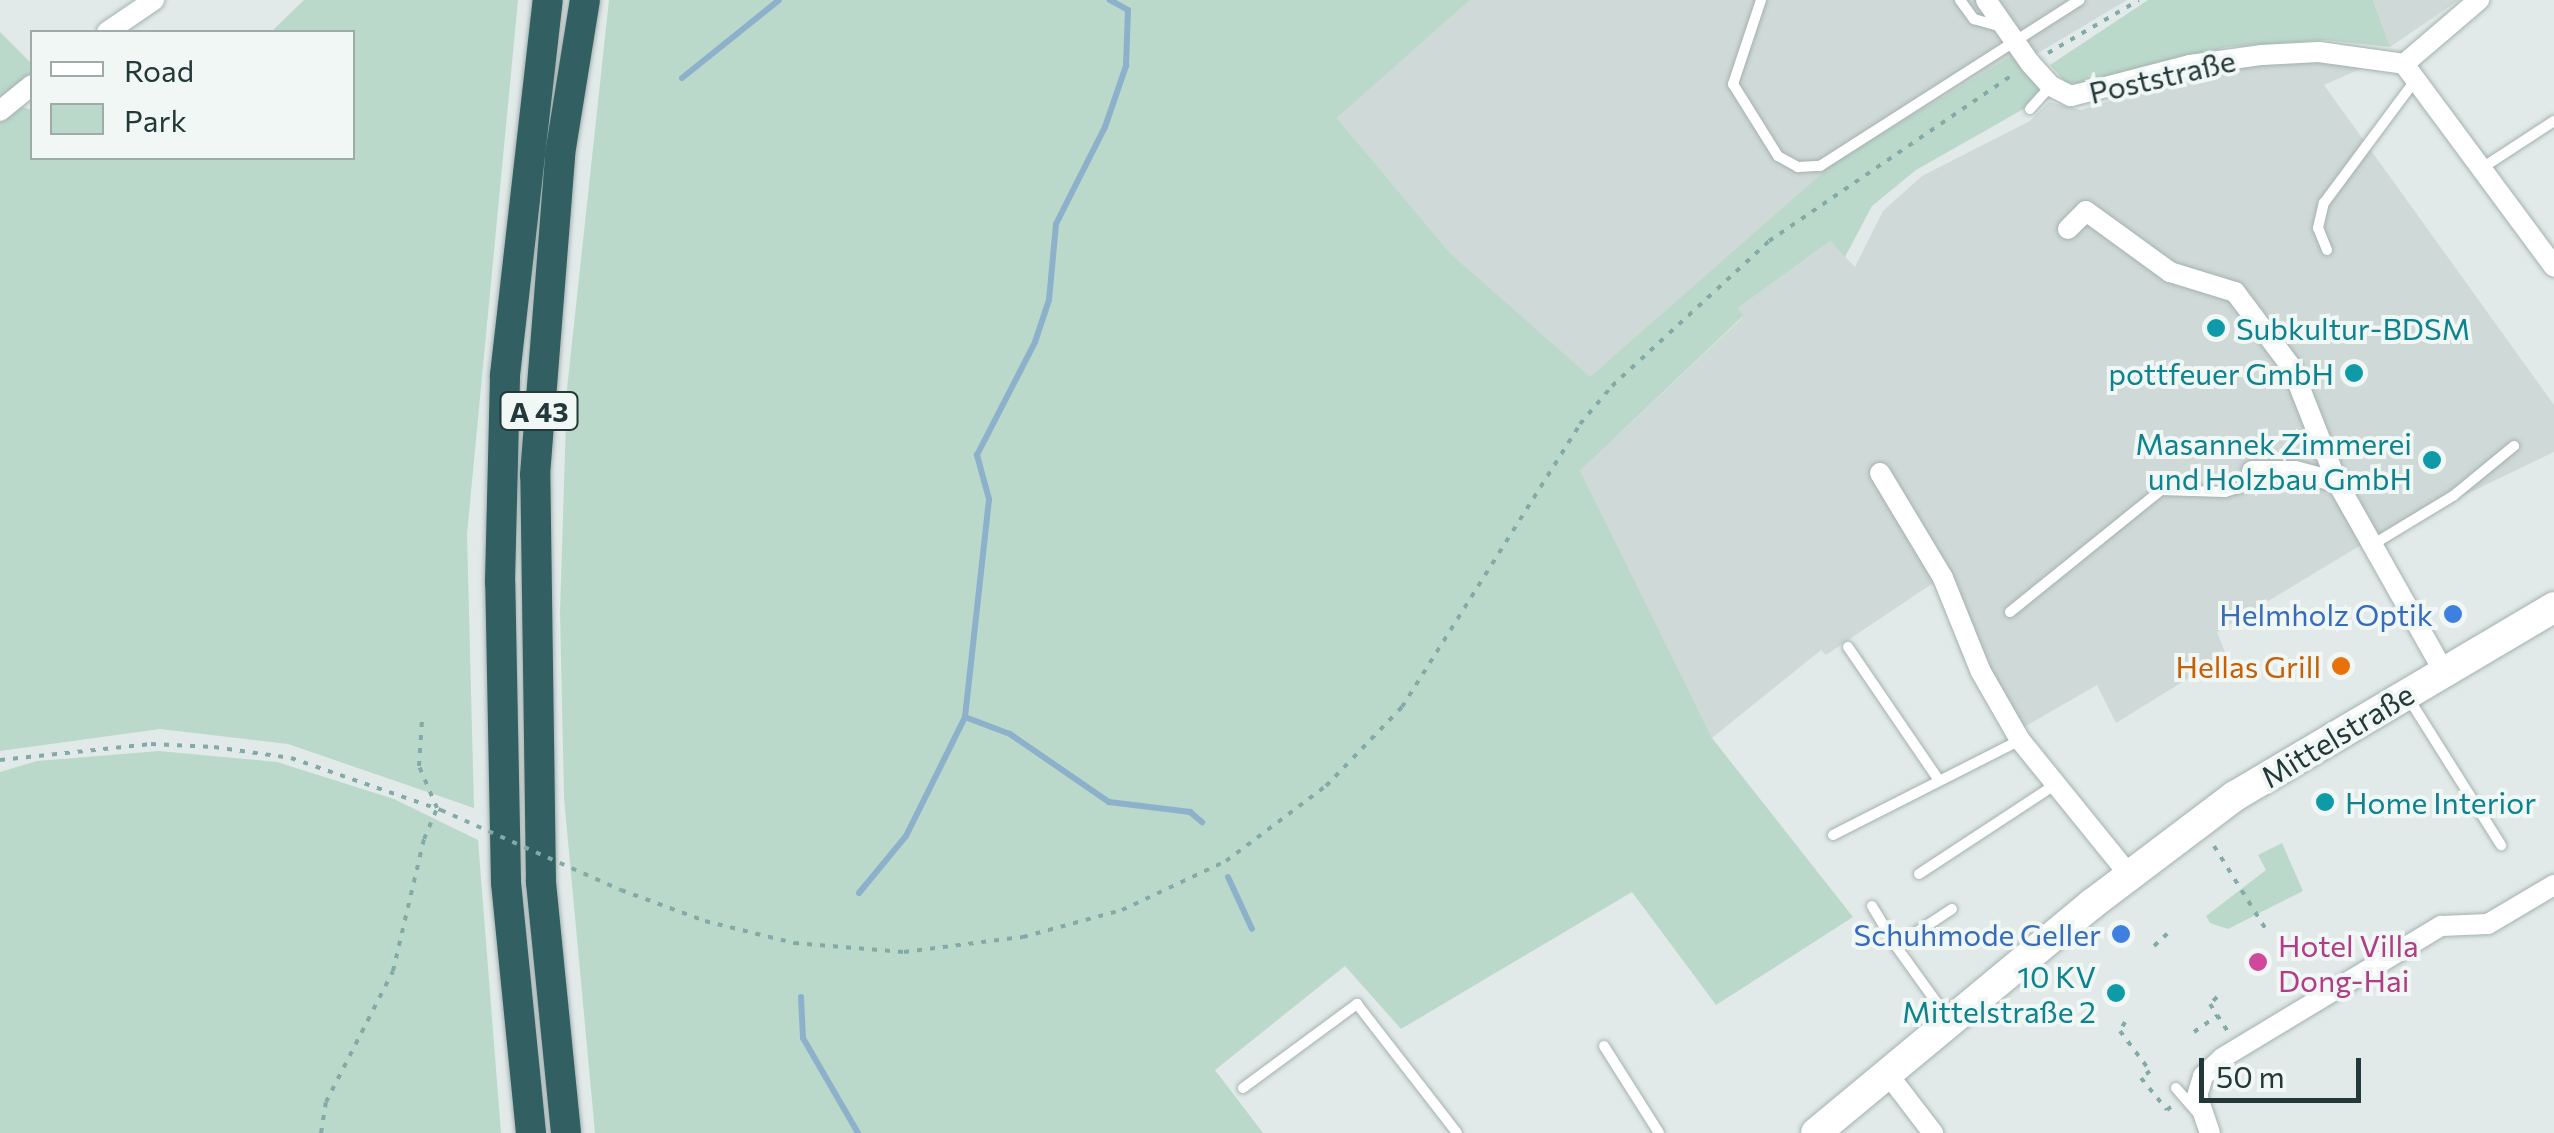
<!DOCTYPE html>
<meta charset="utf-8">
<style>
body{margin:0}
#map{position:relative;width:2554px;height:1133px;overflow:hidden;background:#e1eae8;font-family:Commissioner,sans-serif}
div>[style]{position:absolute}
.built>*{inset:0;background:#cfd9d7}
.green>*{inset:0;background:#bbd9cb}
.stream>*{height:6px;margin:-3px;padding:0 3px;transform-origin:3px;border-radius:3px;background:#8db1ca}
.path>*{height:4px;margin-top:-2px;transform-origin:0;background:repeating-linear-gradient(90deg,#84aaa8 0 5px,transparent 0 13px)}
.roads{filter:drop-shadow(0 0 2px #a4b1b0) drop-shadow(0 0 2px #a4b1b0)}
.service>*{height:10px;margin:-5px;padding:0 5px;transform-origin:5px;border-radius:5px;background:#fff}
.minor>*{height:20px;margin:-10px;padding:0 10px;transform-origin:10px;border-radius:10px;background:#fff}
.secondary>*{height:30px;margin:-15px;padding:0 15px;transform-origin:15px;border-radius:15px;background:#fff}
.motorway>*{height:30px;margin:-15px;padding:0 15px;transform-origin:15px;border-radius:15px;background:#315f62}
.path-bridge>*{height:4px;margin-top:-2px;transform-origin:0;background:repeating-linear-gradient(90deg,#84aaa8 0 5px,transparent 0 13px)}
.dots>*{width:28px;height:28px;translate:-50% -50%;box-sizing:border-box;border:5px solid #f1f7f5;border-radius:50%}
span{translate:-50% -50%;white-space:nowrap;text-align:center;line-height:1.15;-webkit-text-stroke:8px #f1f7f5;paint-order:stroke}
.shield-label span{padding:2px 8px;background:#f1f7f5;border:2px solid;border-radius:8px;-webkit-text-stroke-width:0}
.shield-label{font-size:28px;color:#233838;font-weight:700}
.street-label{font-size:30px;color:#233838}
.culture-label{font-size:30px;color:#0d838f}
.left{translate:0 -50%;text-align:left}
.right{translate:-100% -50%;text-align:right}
.shop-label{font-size:30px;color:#366cbe}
.food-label{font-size:30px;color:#c56008}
.hotel-label{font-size:30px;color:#b23c85}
.legend{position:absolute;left:30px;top:30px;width:325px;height:130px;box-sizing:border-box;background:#f1f7f5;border:2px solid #9faba9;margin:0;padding:12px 18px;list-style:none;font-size:30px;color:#233838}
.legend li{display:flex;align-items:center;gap:20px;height:50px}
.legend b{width:50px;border:2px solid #9faba9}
.scale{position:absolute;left:2199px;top:1058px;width:162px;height:45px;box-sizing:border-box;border:5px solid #233838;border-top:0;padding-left:12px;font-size:30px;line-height:35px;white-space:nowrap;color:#233838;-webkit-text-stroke:8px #f1f7f5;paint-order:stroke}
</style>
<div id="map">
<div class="built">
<i style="clip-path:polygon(1470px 0,1982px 0,2016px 53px,1834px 164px,1590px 378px,1450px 253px,1337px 118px)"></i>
<i style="clip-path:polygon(1990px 0,2127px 0,2033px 56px)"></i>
<i style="clip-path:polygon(2373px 0,2459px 0,2390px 47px)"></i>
<i style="clip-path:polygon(2261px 54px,2367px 66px,2324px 85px,2554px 405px,2554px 452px,2361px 545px,2217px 632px,2226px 655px,2116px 723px,2097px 685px,2019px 730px,1945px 575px,1826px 655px,1821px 650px,1712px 738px,1579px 472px,1743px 317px,1738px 308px,1830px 241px,1855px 267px,1883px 211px,1922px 176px,2030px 121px,2049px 102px,2081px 110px)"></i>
</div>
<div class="green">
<i style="clip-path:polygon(304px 0,518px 0,467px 534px,474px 808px,288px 744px,160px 729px,0 751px,0 120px,16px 105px,32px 110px,32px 158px,352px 158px,352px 32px,271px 32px)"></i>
<i style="clip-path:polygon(609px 0,1470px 0,1337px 118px,1450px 253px,1590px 377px,1834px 163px,2016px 53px,2040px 90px,2027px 107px,1916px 170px,1872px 206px,1845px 257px,1830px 241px,1738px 308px,1743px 316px,1580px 471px,1712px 738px,1853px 917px,1716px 1005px,1632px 892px,1401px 1029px,1345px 966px,1215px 1070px,1263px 1133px,595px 1133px,564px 798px,560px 612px,567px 389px)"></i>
<i style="clip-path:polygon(2148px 0,2373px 0,2390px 47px,2325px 40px,2226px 47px,2092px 85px,2066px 83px,2050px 65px)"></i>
<i style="clip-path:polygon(0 32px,32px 64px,32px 77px,0 106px)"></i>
<i style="clip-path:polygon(159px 751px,277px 762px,394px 799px,478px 840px,501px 1133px,0 1133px,0 772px,37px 761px)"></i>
<i style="clip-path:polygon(2282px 843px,2303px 891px,2228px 929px,2210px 923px,2206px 916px,2266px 870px,2258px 855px)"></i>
</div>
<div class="stream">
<i style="left:682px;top:78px;width:124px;rotate:-38.8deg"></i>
<i style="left:965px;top:717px;width:48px;rotate:20.7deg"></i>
<i style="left:1010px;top:734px;width:120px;rotate:34.5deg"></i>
<i style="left:1109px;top:802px;width:82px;rotate:7deg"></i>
<i style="left:1190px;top:812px;width:16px;rotate:40deg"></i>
<i style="left:1228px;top:877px;width:57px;rotate:65.2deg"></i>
<i style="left:859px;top:893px;width:74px;rotate:-50.5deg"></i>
<i style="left:906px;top:836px;width:133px;rotate:-63.6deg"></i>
<i style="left:965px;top:717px;width:219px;rotate:-83.7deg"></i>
<i style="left:989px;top:499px;width:46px;rotate:-105.3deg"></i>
<i style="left:977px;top:455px;width:127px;rotate:-62.8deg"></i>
<i style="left:1035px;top:342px;width:44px;rotate:-71.6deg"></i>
<i style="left:1049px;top:300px;width:76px;rotate:-84.7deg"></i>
<i style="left:1056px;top:224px;width:109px;rotate:-63.2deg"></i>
<i style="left:1105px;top:127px;width:65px;rotate:-71deg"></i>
<i style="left:1126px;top:66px;width:56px;rotate:-88deg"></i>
<i style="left:1128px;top:10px;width:21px;rotate:-151deg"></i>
<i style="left:801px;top:997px;width:41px;rotate:87.2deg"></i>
<i style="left:803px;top:1038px;width:110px;rotate:59.9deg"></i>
</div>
<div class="path">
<i style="left:2048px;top:53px;width:105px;rotate:-30.2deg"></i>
<i style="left:0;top:760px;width:152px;rotate:-6deg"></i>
<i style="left:151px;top:744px;width:63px;rotate:2.7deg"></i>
<i style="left:214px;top:747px;width:78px;rotate:8.1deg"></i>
<i style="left:291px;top:758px;width:159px;rotate:19.1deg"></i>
<i style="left:2214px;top:846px;width:100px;rotate:58.1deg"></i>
<i style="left:621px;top:890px;width:90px;rotate:20.3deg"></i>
<i style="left:705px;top:921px;width:92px;rotate:13.9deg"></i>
<i style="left:794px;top:943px;width:110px;rotate:4.7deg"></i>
<i style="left:904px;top:952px;width:120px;rotate:-7.2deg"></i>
<i style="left:1023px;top:937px;width:103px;rotate:-15.3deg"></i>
<i style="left:1122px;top:910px;width:115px;rotate:-25.2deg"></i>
<i style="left:1226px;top:861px;width:125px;rotate:-36.9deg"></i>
<i style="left:1326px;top:786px;width:110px;rotate:-46.1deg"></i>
<i style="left:1402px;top:707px;width:334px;rotate:-57.8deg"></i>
<i style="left:1580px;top:424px;width:50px;rotate:-49.9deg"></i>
<i style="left:1612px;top:386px;width:214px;rotate:-42.7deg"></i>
<i style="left:1769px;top:241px;width:297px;rotate:-34.3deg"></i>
<i style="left:2154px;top:946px;width:21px;rotate:-43deg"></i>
<i style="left:2217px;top:997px;width:10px;rotate:135deg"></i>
<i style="left:2210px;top:1004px;width:35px;rotate:57deg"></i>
<i style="left:2125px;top:1022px;width:10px;rotate:119deg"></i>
<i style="left:2120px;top:1031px;width:50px;rotate:53.1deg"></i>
<i style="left:2150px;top:1071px;width:11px;rotate:142deg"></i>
<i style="left:2141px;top:1078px;width:41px;rotate:50.9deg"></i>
<i style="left:2167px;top:1110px;width:6px;rotate:-39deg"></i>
<i style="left:2194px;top:1032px;width:29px;rotate:-35deg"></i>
<i style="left:321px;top:1133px;width:31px;rotate:-81deg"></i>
<i style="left:326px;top:1102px;width:147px;rotate:-62.9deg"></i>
<i style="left:393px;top:971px;width:136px;rotate:-76.8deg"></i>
<i style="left:424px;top:839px;width:34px;rotate:-67deg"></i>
<i style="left:437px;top:808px;width:46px;rotate:-113.2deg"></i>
<i style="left:419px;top:766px;width:47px;rotate:-86.3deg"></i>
</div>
<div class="roads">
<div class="service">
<i style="left:1761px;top:0;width:89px;rotate:108.4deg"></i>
<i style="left:1733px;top:84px;width:85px;rotate:58deg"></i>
<i style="left:1778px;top:156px;width:23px;rotate:29deg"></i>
<i style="left:1798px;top:167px;width:22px;rotate:-3deg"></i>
<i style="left:1820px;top:166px;width:308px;rotate:-32.6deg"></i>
<i style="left:1960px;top:0;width:24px;rotate:54deg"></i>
<i style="left:1974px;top:19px;width:26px;rotate:16deg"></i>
<i style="left:2030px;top:109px;width:31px;rotate:-48deg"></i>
<i style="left:2482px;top:168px;width:86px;rotate:-33.1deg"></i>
<i style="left:2327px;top:250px;width:24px;rotate:-112deg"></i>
<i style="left:2318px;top:228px;width:26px;rotate:-77deg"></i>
<i style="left:2324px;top:203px;width:154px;rotate:-53.4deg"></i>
<i style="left:2372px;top:545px;width:95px;rotate:-31.2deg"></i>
<i style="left:2453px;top:496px;width:79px;rotate:-39.3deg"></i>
<i style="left:2010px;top:612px;width:194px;rotate:-38.9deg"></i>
<i style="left:2161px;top:490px;width:64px;rotate:1.8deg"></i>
<i style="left:2225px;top:492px;width:17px;rotate:-17deg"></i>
<i style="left:2241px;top:487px;width:19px;rotate:-55deg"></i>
<i style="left:1848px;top:647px;width:160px;rotate:55.7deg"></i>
<i style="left:2409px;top:699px;width:173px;rotate:57.8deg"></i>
<i style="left:1833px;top:835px;width:210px;rotate:-26.9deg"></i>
<i style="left:1919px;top:874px;width:164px;rotate:-33.3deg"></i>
<i style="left:1872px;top:906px;width:47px;rotate:59deg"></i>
<i style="left:1947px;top:1017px;width:87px;rotate:-125.7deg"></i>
<i style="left:1896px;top:946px;width:67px;rotate:-33.5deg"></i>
<i style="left:1604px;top:1046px;width:103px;rotate:57.7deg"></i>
<i style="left:1243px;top:1088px;width:142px;rotate:-36.4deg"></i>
<i style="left:1357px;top:1004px;width:163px;rotate:52.2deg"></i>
<i style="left:2176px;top:1088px;width:32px;rotate:49deg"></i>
</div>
<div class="minor">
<i style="left:1986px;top:0;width:77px;rotate:55.1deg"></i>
<i style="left:2030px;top:63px;width:31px;rotate:48deg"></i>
<i style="left:2051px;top:86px;width:22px;rotate:27deg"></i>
<i style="left:2071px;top:96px;width:123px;rotate:-14.6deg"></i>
<i style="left:2190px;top:65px;width:73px;rotate:-7.9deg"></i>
<i style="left:2262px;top:55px;width:57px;rotate:-3deg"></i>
<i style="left:2319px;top:52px;width:86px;rotate:8deg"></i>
<i style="left:2404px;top:64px;width:252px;rotate:53.5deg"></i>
<i style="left:107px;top:32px;width:57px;rotate:-34.2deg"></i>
<i style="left:2404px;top:64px;width:99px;rotate:-40.5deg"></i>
<i style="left:0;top:111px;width:41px;rotate:-39.1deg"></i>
<i style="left:2068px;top:229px;width:25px;rotate:-45deg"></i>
<i style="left:2086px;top:211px;width:104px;rotate:36deg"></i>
<i style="left:2170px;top:272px;width:68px;rotate:17.1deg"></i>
<i style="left:2235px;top:292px;width:95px;rotate:53.1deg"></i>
<i style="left:2292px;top:368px;width:123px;rotate:68.5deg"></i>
<i style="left:2252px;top:471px;width:43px"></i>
<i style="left:2295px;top:471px;width:43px;rotate:14.7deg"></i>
<i style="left:2337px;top:482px;width:218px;rotate:60.6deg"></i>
<i style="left:1880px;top:473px;width:122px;rotate:59deg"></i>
<i style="left:1943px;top:578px;width:101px;rotate:68deg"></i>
<i style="left:1981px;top:672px;width:78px;rotate:60.2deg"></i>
<i style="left:2020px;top:740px;width:175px;rotate:51deg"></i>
<i style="left:1887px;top:1073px;width:76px;rotate:52.5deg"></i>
<i style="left:2210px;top:1133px;width:39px;rotate:-109deg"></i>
<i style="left:2197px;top:1096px;width:21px;rotate:-73deg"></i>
<i style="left:2203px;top:1076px;width:26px;rotate:-43deg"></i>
<i style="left:2222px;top:1058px;width:256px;rotate:-31.1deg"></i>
<i style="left:2441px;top:926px;width:47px;rotate:-2.4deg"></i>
<i style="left:2488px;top:924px;width:77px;rotate:-30.6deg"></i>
</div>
<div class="secondary">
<i style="left:1816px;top:1133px;width:359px;rotate:-39.7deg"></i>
<i style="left:2092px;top:904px;width:179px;rotate:-37.1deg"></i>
<i style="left:2235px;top:796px;width:371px;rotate:-30.6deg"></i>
</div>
<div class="motorway">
<i style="left:531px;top:1133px;width:252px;rotate:-95.7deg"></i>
<i style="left:506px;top:882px;width:300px;rotate:-91.1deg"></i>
<i style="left:500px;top:582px;width:207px;rotate:-88.6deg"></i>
<i style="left:505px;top:375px;width:377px;rotate:-83.5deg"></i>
<i style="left:566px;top:1133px;width:252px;rotate:-95.7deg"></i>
<i style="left:541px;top:882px;width:407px;rotate:-90.8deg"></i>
<i style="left:535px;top:475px;width:322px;rotate:-85.5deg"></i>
<i style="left:560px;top:154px;width:156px;rotate:-80.8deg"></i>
</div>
</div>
<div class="path-bridge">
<i style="left:441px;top:810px;width:197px;rotate:24deg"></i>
</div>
<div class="dots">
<i style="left:2216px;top:328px;background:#0f9aa8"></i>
<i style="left:2354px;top:373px;background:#0f9aa8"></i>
<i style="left:2432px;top:460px;background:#0f9aa8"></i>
<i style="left:2453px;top:614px;background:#3f7fe0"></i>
<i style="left:2341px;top:666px;background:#e8710a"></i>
<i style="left:2325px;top:802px;background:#0f9aa8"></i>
<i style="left:2121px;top:934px;background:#3f7fe0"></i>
<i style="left:2258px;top:962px;background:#d1479c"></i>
<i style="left:2116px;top:993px;background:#0f9aa8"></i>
</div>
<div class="shield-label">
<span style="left:539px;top:411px">A 43</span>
</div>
<div class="street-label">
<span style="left:2162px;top:76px;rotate:-13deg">Poststraße</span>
<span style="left:2337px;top:735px;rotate:-31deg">Mittelstraße</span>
</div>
<div class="culture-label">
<span class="left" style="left:2236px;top:328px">Subkultur-BDSM</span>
<span class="right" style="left:2334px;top:373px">pottfeuer GmbH</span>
<span class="right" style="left:2412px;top:460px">Masannek Zimmerei<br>und Holzbau GmbH</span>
<span class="left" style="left:2345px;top:802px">Home Interior</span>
<span class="right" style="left:2096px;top:993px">10 KV<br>Mittelstraße 2</span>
</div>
<div class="shop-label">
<span class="right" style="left:2433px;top:614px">Helmholz Optik</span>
<span class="right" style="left:2101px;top:934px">Schuhmode Geller</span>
</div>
<div class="food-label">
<span class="right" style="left:2321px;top:666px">Hellas Grill</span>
</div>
<div class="hotel-label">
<span class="left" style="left:2278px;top:962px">Hotel Villa<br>Dong-Hai</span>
</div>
<ul class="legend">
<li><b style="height:12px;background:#fff"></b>Road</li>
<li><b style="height:28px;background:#bbd9cb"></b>Park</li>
</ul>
<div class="scale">50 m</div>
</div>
